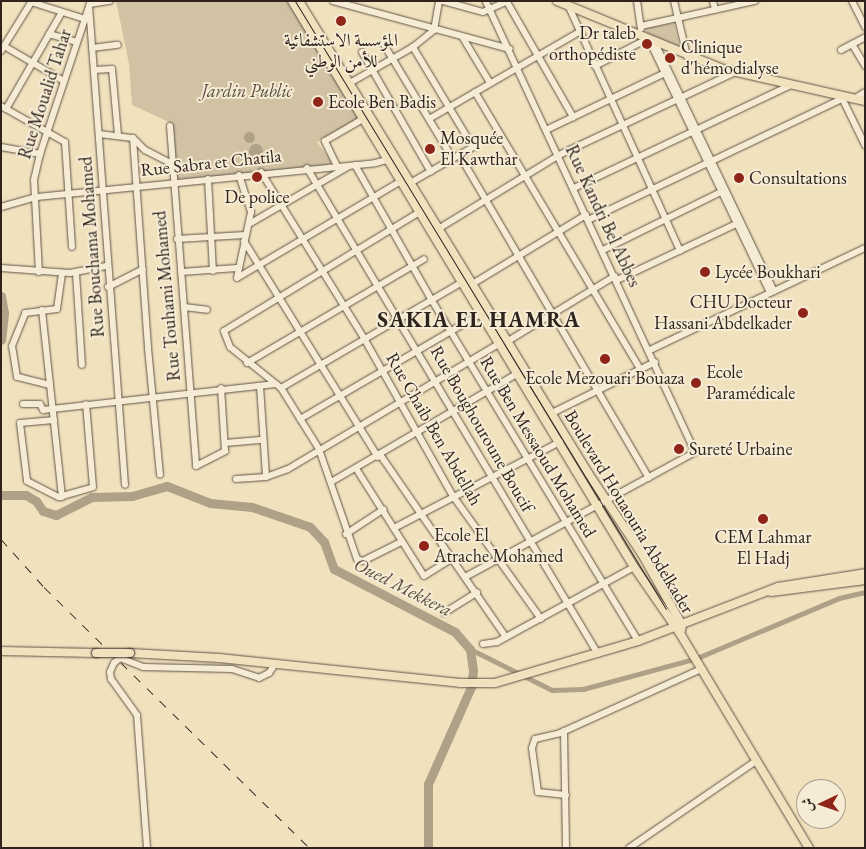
<!DOCTYPE html>
<meta charset="utf-8">
<style>
body{margin:0}
#map{position:relative;width:866px;height:849px;overflow:hidden;background:#f1e2be;font-family:"EB Garamond",Amiri,serif}
div>[style]{position:absolute}
.green>*{inset:0;background:#d0c2a3}
.water>*{inset:0;background:#afa188}
.round{border-radius:50%}
.canal>*{height:5px;margin:-2.5px;padding:0 2.5px;transform-origin:2.5px;border-radius:2.5px;background:#afa188}
.river>*{height:9px;margin:-4.5px;padding:0 4.5px;transform-origin:4.5px;border-radius:4.5px;background:#afa188}
.roads{filter:drop-shadow(0 0 1px #605346) drop-shadow(0 0 1px #605346)}
.minor>*{height:6px;margin:-3px;padding:0 3px;transform-origin:3px;border-radius:3px;background:#f6ecd5}
.major>*{height:8px;margin:-4px;padding:0 4px;transform-origin:4px;border-radius:4px;background:#f1e2be}
.tram>*{height:1px;margin:-0.5px;padding:0 0.5px;transform-origin:0.5px;border-radius:0.5px;background:#30231e}
.rail>*{height:1px;margin-top:-0.5px;transform-origin:0;background:repeating-linear-gradient(90deg,#30231e 0 9px,transparent 0 18px)}
.bridges{filter:drop-shadow(0 0 1px #30231e) drop-shadow(0 0 1px #30231e)}
.major-bridge>*{height:8px;margin:-4px;padding:0 4px;transform-origin:4px;border-radius:4px;background:#f1e2be}
.dots>*{width:14px;height:14px;translate:-50% -50%;box-sizing:border-box;border:2px solid #f6ecd5;border-radius:50%}
span{translate:-50% -50%;white-space:nowrap;text-align:center;line-height:1.15;-webkit-text-stroke:4px #f6ecd5;paint-order:stroke}
.poi-label{font-size:18px;color:#30231e}
.right{translate:-100% -50%;text-align:right}
.left{translate:0 -50%;text-align:left}
.park-label{font-size:18px;color:#584b3f;font-style:italic}
.street-label{font-size:18px;color:#30231e}
.water-label{font-size:19px;color:#5c4f43;font-style:italic}
.district-label{font-size:22px;color:#30231e;font-weight:700;letter-spacing:1px}
.frame{position:absolute;inset:0;border:2px solid #30231e;pointer-events:none}
.north{position:absolute;left:796px;top:779px;width:50px;height:50px;box-sizing:border-box;background:#f6ecd5;border:1px solid #a79c8c;border-radius:50%;rotate:267deg;font-size:14px;font-weight:700;line-height:20px;text-align:center;color:#30231e}
.north::after{content:'';display:block;margin:auto;width:18px;height:22px;background:#8f2418;clip-path:polygon(50% 0,100% 100%,50% 72%,0 100%)}
</style>
<div id="map">
<div class="green">
<i style="clip-path:polygon(116px 1px,289px 1px,360px 118px,317px 142px,332px 162px,325px 167px,177px 182px,171px 123px,132px 105px,129px 64px)"></i>
<i style="clip-path:polygon(674px 23px,680px 47px,647px 36px,646px 28px)"></i>
</div>
<div class="water">
<i class="round" style="left:243.5px;top:131.5px;width:11px;height:11px"></i>
<i class="round" style="left:249px;top:144px;width:14px;height:14px"></i>
</div>
<div class="canal">
<i style="left:470px;top:649px;width:92px;rotate:26.6deg"></i>
<i style="left:552px;top:690px;width:31px;rotate:-2deg"></i>
<i style="left:583px;top:689px;width:118px;rotate:-15.2deg"></i>
<i style="left:697px;top:658px;width:154px;rotate:-22.9deg"></i>
<i style="left:839px;top:598px;width:27px;rotate:-13deg"></i>
</div>
<div class="river">
<i style="left:1px;top:296px;width:17px;rotate:80deg"></i>
<i style="left:4px;top:313px;width:27px;rotate:96deg"></i>
<i style="left:1px;top:495px;width:25px"></i>
<i style="left:26px;top:495px;width:12px;rotate:31deg"></i>
<i style="left:36px;top:501px;width:12px;rotate:55deg"></i>
<i style="left:43px;top:511px;width:14px;rotate:17deg"></i>
<i style="left:56px;top:515px;width:40px;rotate:-26.6deg"></i>
<i style="left:92px;top:497px;width:40px;rotate:-1.4deg"></i>
<i style="left:132px;top:496px;width:36px;rotate:-16deg"></i>
<i style="left:167px;top:486px;width:46px;rotate:21.6deg"></i>
<i style="left:210px;top:503px;width:42px;rotate:5.4deg"></i>
<i style="left:252px;top:507px;width:61px;rotate:19deg"></i>
<i style="left:310px;top:527px;width:21px;rotate:47deg"></i>
<i style="left:324px;top:542px;width:29px;rotate:70deg"></i>
<i style="left:334px;top:569px;width:136px;rotate:27.5deg"></i>
<i style="left:455px;top:632px;width:23px;rotate:49deg"></i>
<i style="left:470px;top:649px;width:22px;rotate:82deg"></i>
<i style="left:473px;top:671px;width:16px;rotate:97deg"></i>
<i style="left:471px;top:687px;width:106px;rotate:113.9deg"></i>
<i style="left:428px;top:784px;width:64px;rotate:90deg"></i>
</div>
<div class="roads">
<div class="minor">
<i style="left:333px;top:1px;width:183px;rotate:15.2deg"></i>
<i style="left:443px;top:1px;width:41px;rotate:15.4deg"></i>
<i style="left:483px;top:12px;width:27px;rotate:-24deg"></i>
<i style="left:637px;top:1px;width:28px;rotate:82deg"></i>
<i style="left:674px;top:1px;width:57px;rotate:76.7deg"></i>
<i style="left:713px;top:1px;width:9px;rotate:77deg"></i>
<i style="left:852px;top:1px;width:29px;rotate:63deg"></i>
<i style="left:31px;top:2px;width:57px;rotate:17.5deg"></i>
<i style="left:507px;top:2px;width:133px;rotate:60.1deg"></i>
<i style="left:90px;top:4px;width:20px;rotate:-9deg"></i>
<i style="left:89px;top:6px;width:480px;rotate:85.7deg"></i>
<i style="left:569px;top:7px;width:268px;rotate:65.5deg"></i>
<i style="left:641px;top:26px;width:117px;rotate:-12.4deg"></i>
<i style="left:49px;top:34px;width:29px;rotate:16deg"></i>
<i style="left:463px;top:38px;width:52px;rotate:59deg"></i>
<i style="left:649px;top:40px;width:280px;rotate:64.4deg"></i>
<i style="left:383px;top:43px;width:135px;rotate:58.9deg"></i>
<i style="left:655px;top:43px;width:275px;rotate:64.4deg"></i>
<i style="left:852px;top:44px;width:26px;rotate:59deg"></i>
<i style="left:4px;top:46px;width:69px;rotate:30.3deg"></i>
<i style="left:92px;top:48px;width:26px;rotate:-7deg"></i>
<i style="left:841px;top:50px;width:27px;rotate:-28deg"></i>
<i style="left:1px;top:51px;width:59px;rotate:-58.2deg"></i>
<i style="left:362px;top:52px;width:138px;rotate:60.1deg"></i>
<i style="left:595px;top:66px;width:59px;rotate:-27.4deg"></i>
<i style="left:94px;top:70px;width:18px;rotate:-3deg"></i>
<i style="left:112px;top:69px;width:66px;rotate:84.8deg"></i>
<i style="left:348px;top:84px;width:75px;rotate:-29.6deg"></i>
<i style="left:413px;top:47px;width:27px;rotate:-39deg"></i>
<i style="left:434px;top:30px;width:29px;rotate:-80deg"></i>
<i style="left:475px;top:92px;width:322px;rotate:59.2deg"></i>
<i style="left:841px;top:96px;width:55px;rotate:63.9deg"></i>
<i style="left:854px;top:99px;width:13px;rotate:-32deg"></i>
<i style="left:1px;top:106px;width:73px;rotate:29.4deg"></i>
<i style="left:65px;top:142px;width:105px;rotate:86.2deg"></i>
<i style="left:6px;top:109px;width:112px;rotate:-60deg"></i>
<i style="left:429px;top:119px;width:173px;rotate:-30.1deg"></i>
<i style="left:170px;top:126px;width:341px;rotate:85.6deg"></i>
<i style="left:196px;top:466px;width:33px;rotate:-27deg"></i>
<i style="left:225px;top:451px;width:63px;rotate:-93.6deg"></i>
<i style="left:546px;top:130px;width:132px;rotate:-25.6deg"></i>
<i style="left:99px;top:134px;width:34px;rotate:7deg"></i>
<i style="left:133px;top:138px;width:211px;rotate:85.9deg"></i>
<i style="left:148px;top:348px;width:127px;rotate:84.6deg"></i>
<i style="left:133px;top:138px;width:17px;rotate:45deg"></i>
<i style="left:145px;top:150px;width:31px;rotate:27deg"></i>
<i style="left:1px;top:147px;width:40px;rotate:10deg"></i>
<i style="left:460px;top:156px;width:373px;rotate:59.6deg"></i>
<i style="left:355px;top:165px;width:154px;rotate:60.4deg"></i>
<i style="left:431px;top:299px;width:400px;rotate:58.8deg"></i>
<i style="left:337px;top:166px;width:28px;rotate:-116deg"></i>
<i style="left:325px;top:141px;width:44px;rotate:-30.1deg"></i>
<i style="left:307px;top:168px;width:566px;rotate:59.09deg"></i>
<i style="left:261px;top:172px;width:198px;rotate:58.2deg"></i>
<i style="left:365px;top:340px;width:179px;rotate:60.6deg"></i>
<i style="left:453px;top:496px;width:151px;rotate:54.4deg"></i>
<i style="left:239px;top:175px;width:39px;rotate:72deg"></i>
<i style="left:251px;top:212px;width:67px;rotate:102deg"></i>
<i style="left:237px;top:278px;width:191px;rotate:-30.6deg"></i>
<i style="left:208px;top:179px;width:92px;rotate:86.9deg"></i>
<i style="left:410px;top:183px;width:73px;rotate:-29.7deg"></i>
<i style="left:473px;top:147px;width:117px;rotate:-121deg"></i>
<i style="left:574px;top:188px;width:240px;rotate:-25.4deg"></i>
<i style="left:1px;top:207px;width:37px;rotate:-16deg"></i>
<i style="left:37px;top:197px;width:340px;rotate:-5.7deg"></i>
<i style="left:375px;top:163px;width:16px;rotate:-14deg"></i>
<i style="left:588px;top:220px;width:281px;rotate:-25.5deg"></i>
<i style="left:249px;top:224px;width:116px;rotate:-30.1deg"></i>
<i style="left:438px;top:229px;width:142px;rotate:-31.4deg"></i>
<i style="left:559px;top:155px;width:192px;rotate:-25.2deg"></i>
<i style="left:177px;top:239px;width:68px;rotate:-3.4deg"></i>
<i style="left:244px;top:241px;width:254px;rotate:58.2deg"></i>
<i style="left:603px;top:250px;width:131px;rotate:-26.2deg"></i>
<i style="left:1px;top:268px;width:69px;rotate:4.1deg"></i>
<i style="left:70px;top:273px;width:38px;rotate:-11deg"></i>
<i style="left:39px;top:272px;width:92px;rotate:-93.1deg"></i>
<i style="left:34px;top:180px;width:27px;rotate:-77deg"></i>
<i style="left:40px;top:154px;width:161px;rotate:-71.6deg"></i>
<i style="left:181px;top:272px;width:56px;rotate:-4.1deg"></i>
<i style="left:76px;top:273px;width:92px;rotate:86.3deg"></i>
<i style="left:617px;top:280px;width:134px;rotate:-25.2deg"></i>
<i style="left:469px;top:286px;width:137px;rotate:-31.3deg"></i>
<i style="left:108px;top:287px;width:39px;rotate:-27deg"></i>
<i style="left:184px;top:307px;width:23px;rotate:7deg"></i>
<i style="left:42px;top:310px;width:188px;rotate:83.9deg"></i>
<i style="left:508px;top:341px;width:125px;rotate:-31.3deg"></i>
<i style="left:650px;top:350px;width:238px;rotate:-25.4deg"></i>
<i style="left:247px;top:363px;width:205px;rotate:-30.4deg"></i>
<i style="left:50px;top:385px;width:34px;rotate:-166deg"></i>
<i style="left:17px;top:377px;width:31px;rotate:-99deg"></i>
<i style="left:12px;top:346px;width:35px;rotate:-68deg"></i>
<i style="left:25px;top:313px;width:32px;rotate:-7deg"></i>
<i style="left:57px;top:309px;width:36px;rotate:-82deg"></i>
<i style="left:260px;top:386px;width:91px;rotate:86.2deg"></i>
<i style="left:281px;top:388px;width:214px;rotate:-30.3deg"></i>
<i style="left:23px;top:404px;width:17px"></i>
<i style="left:40px;top:404px;width:7px;rotate:63deg"></i>
<i style="left:43px;top:410px;width:234px;rotate:-6.4deg"></i>
<i style="left:552px;top:413px;width:115px;rotate:-26.3deg"></i>
<i style="left:300px;top:419px;width:211px;rotate:-30.2deg"></i>
<i style="left:54px;top:420px;width:34px;rotate:175deg"></i>
<i style="left:20px;top:423px;width:58px;rotate:83.1deg"></i>
<i style="left:27px;top:481px;width:36px;rotate:27deg"></i>
<i style="left:59px;top:497px;width:35px;rotate:-16deg"></i>
<i style="left:93px;top:487px;width:83px;rotate:-94.8deg"></i>
<i style="left:225px;top:443px;width:38px;rotate:-5deg"></i>
<i style="left:381px;top:456px;width:220px;rotate:55.4deg"></i>
<i style="left:357px;top:470px;width:125px;rotate:57.7deg"></i>
<i style="left:424px;top:576px;width:34px;rotate:-32deg"></i>
<i style="left:236px;top:479px;width:30px;rotate:-4deg"></i>
<i style="left:266px;top:477px;width:23px;rotate:-20deg"></i>
<i style="left:288px;top:469px;width:247px;rotate:-30.7deg"></i>
<i style="left:331px;top:482px;width:216px;rotate:-30.2deg"></i>
<i style="left:394px;top:528px;width:187px;rotate:-27.4deg"></i>
<i style="left:346px;top:534px;width:45px;rotate:-33.3deg"></i>
<i style="left:401px;top:542px;width:42px;rotate:153.4deg"></i>
<i style="left:363px;top:561px;width:6px;rotate:-162deg"></i>
<i style="left:357px;top:559px;width:116px;rotate:-109.1deg"></i>
<i style="left:319px;top:449px;width:72px;rotate:-121.9deg"></i>
<i style="left:281px;top:388px;width:65px;rotate:-141.2deg"></i>
<i style="left:230px;top:347px;width:17px;rotate:-111deg"></i>
<i style="left:224px;top:331px;width:229px;rotate:-31.3deg"></i>
<i style="left:467px;top:576px;width:260px;rotate:-28.5deg"></i>
<i style="left:695px;top:452px;width:497px;rotate:-114.9deg"></i>
<i style="left:444px;top:613px;width:39px;rotate:-32deg"></i>
<i style="left:483px;top:644px;width:14px;rotate:-8deg"></i>
<i style="left:497px;top:642px;width:156px;rotate:-28.7deg"></i>
<i style="left:564px;top:731px;width:117px;rotate:89deg"></i>
<i style="left:566px;top:795px;width:28px;rotate:-174deg"></i>
<i style="left:538px;top:792px;width:44px;rotate:-97.8deg"></i>
<i style="left:532px;top:748px;width:9px;rotate:-72deg"></i>
<i style="left:535px;top:739px;width:26px;rotate:-13deg"></i>
<i style="left:560px;top:733px;width:155px;rotate:-24.4deg"></i>
<i style="left:147px;top:848px;width:133px;rotate:-94.3deg"></i>
<i style="left:137px;top:715px;width:44px;rotate:-125.8deg"></i>
<i style="left:111px;top:679px;width:7px;rotate:-98deg"></i>
<i style="left:110px;top:672px;width:10px;rotate:-66deg"></i>
<i style="left:114px;top:663px;width:8px;rotate:-40deg"></i>
<i style="left:120px;top:658px;width:25px;rotate:21deg"></i>
<i style="left:143px;top:667px;width:89px;rotate:1.3deg"></i>
<i style="left:232px;top:669px;width:28px;rotate:18deg"></i>
<i style="left:259px;top:678px;width:11px;rotate:-27deg"></i>
<i style="left:269px;top:673px;width:11px;rotate:-56deg"></i>
<i style="left:629px;top:848px;width:154px;rotate:-34.4deg"></i>
</div>
<div class="major">
<i style="left:292px;top:1px;width:661px;rotate:58.86deg"></i>
<i style="left:634px;top:567px;width:83px;rotate:55.3deg"></i>
<i style="left:681px;top:635px;width:249px;rotate:59deg"></i>
<i style="left:299px;top:1px;width:553px;rotate:58.52deg"></i>
<i style="left:588px;top:473px;width:97px;rotate:56.3deg"></i>
<i style="left:642px;top:554px;width:81px;rotate:60.6deg"></i>
<i style="left:682px;top:625px;width:5px;rotate:101deg"></i>
<i style="left:557px;top:1px;width:179px;rotate:22.3deg"></i>
<i style="left:723px;top:69px;width:146px;rotate:12.7deg"></i>
<i style="left:771px;top:592px;width:95px;rotate:-7.3deg"></i>
<i style="left:1px;top:651px;width:95px;rotate:1.2deg"></i>
<i style="left:130px;top:653px;width:89px;rotate:3.2deg"></i>
<i style="left:219px;top:658px;width:242px;rotate:5.9deg"></i>
<i style="left:460px;top:683px;width:35px"></i>
<i style="left:495px;top:683px;width:149px;rotate:-16.4deg"></i>
<i style="left:638px;top:641px;width:150px;rotate:-21.1deg"></i>
<i style="left:778px;top:587px;width:88px;rotate:-9.1deg"></i>
</div>
</div>
<div class="tram">
<i style="left:295px;top:1px;width:712px;rotate:58.61deg"></i>
</div>
<div class="rail">
<i style="left:1px;top:539px;width:64px;rotate:48.1deg"></i>
<i style="left:44px;top:587px;width:373px;rotate:44.5deg"></i>
</div>
<div class="bridges">
<div class="major-bridge">
<i style="left:96px;top:653px;width:34px"></i>
</div>
</div>
<div class="dots">
<i style="left:341px;top:21px;background:#8f2418"></i>
<i style="left:647px;top:44px;background:#8f2418"></i>
<i style="left:670px;top:58px;background:#8f2418"></i>
<i style="left:318px;top:102px;background:#8f2418"></i>
<i style="left:430px;top:149px;background:#8f2418"></i>
<i style="left:257px;top:177px;background:#8f2418"></i>
<i style="left:739px;top:178px;background:#8f2418"></i>
<i style="left:705px;top:272px;background:#8f2418"></i>
<i style="left:803px;top:313px;background:#8f2418"></i>
<i style="left:605px;top:359px;background:#8f2418"></i>
<i style="left:696px;top:383px;background:#8f2418"></i>
<i style="left:679px;top:449px;background:#8f2418"></i>
<i style="left:763px;top:519px;background:#8f2418"></i>
<i style="left:424px;top:546px;background:#8f2418"></i>
</div>
<div class="poi-label">
<span class="right" style="left:636px;top:44px">Dr taleb<br>orthopédiste</span>
<span style="left:341px;top:51px">المؤسسة الاستشفائية<br>للأمن الوطني</span>
<span class="left" style="left:681px;top:58px">Clinique<br>d'hémodialyse</span>
<span class="left" style="left:328px;top:102px">Ecole Ben Badis</span>
<span class="left" style="left:440px;top:149px">Mosquée<br>El Kawthar</span>
<span class="left" style="left:749px;top:178px">Consultations</span>
<span style="left:257px;top:197px">De police</span>
<span class="left" style="left:715px;top:272px">Lycée Boukhari</span>
<span class="right" style="left:792px;top:313px">CHU Docteur<br>Hassani Abdelkader</span>
<span class="left" style="left:706px;top:383px">Ecole<br>Paramédicale</span>
<span style="left:605px;top:378px">Ecole Mezouari Bouaza</span>
<span class="left" style="left:689px;top:449px">Sureté Urbaine</span>
<span class="left" style="left:434px;top:546px">Ecole El<br>Atrache Mohamed</span>
<span style="left:763px;top:548px">CEM Lahmar<br>El Hadj</span>
</div>
<div class="park-label">
<span style="left:247px;top:91px">Jardin Public</span>
</div>
<div class="street-label">
<span style="left:45px;top:94px;rotate:-72deg">Rue Moualid Tahar</span>
<span style="left:211px;top:163px;rotate:-6deg">Rue Sabra et Chatila</span>
<span style="left:603px;top:216px;rotate:65deg">Rue Kandri Bel Abbes</span>
<span style="left:92px;top:247px;rotate:-94deg">Rue Bouchama Mohamed</span>
<span style="left:167px;top:296px;rotate:-95deg">Rue Touhami Mohamed</span>
<span style="left:434px;top:429px;rotate:60deg">Rue Chaib Ben Abdellah</span>
<span style="left:482px;top:429px;rotate:60deg">Rue Boughouroune Boucif</span>
<span style="left:538px;top:447px;rotate:59deg">Rue Ben Messaoud Mohamed</span>
<span style="left:629px;top:512px;rotate:59deg">Boulevard Houaouria Abdelkader</span>
</div>
<div class="water-label">
<span style="left:403px;top:587px;rotate:27deg">Oued Mekkera</span>
</div>
<div class="district-label">
<span style="left:479px;top:320px">SAKIA EL HAMRA</span>
</div>
<div class="frame"></div>
<div class="north">ش</div>
</div>
